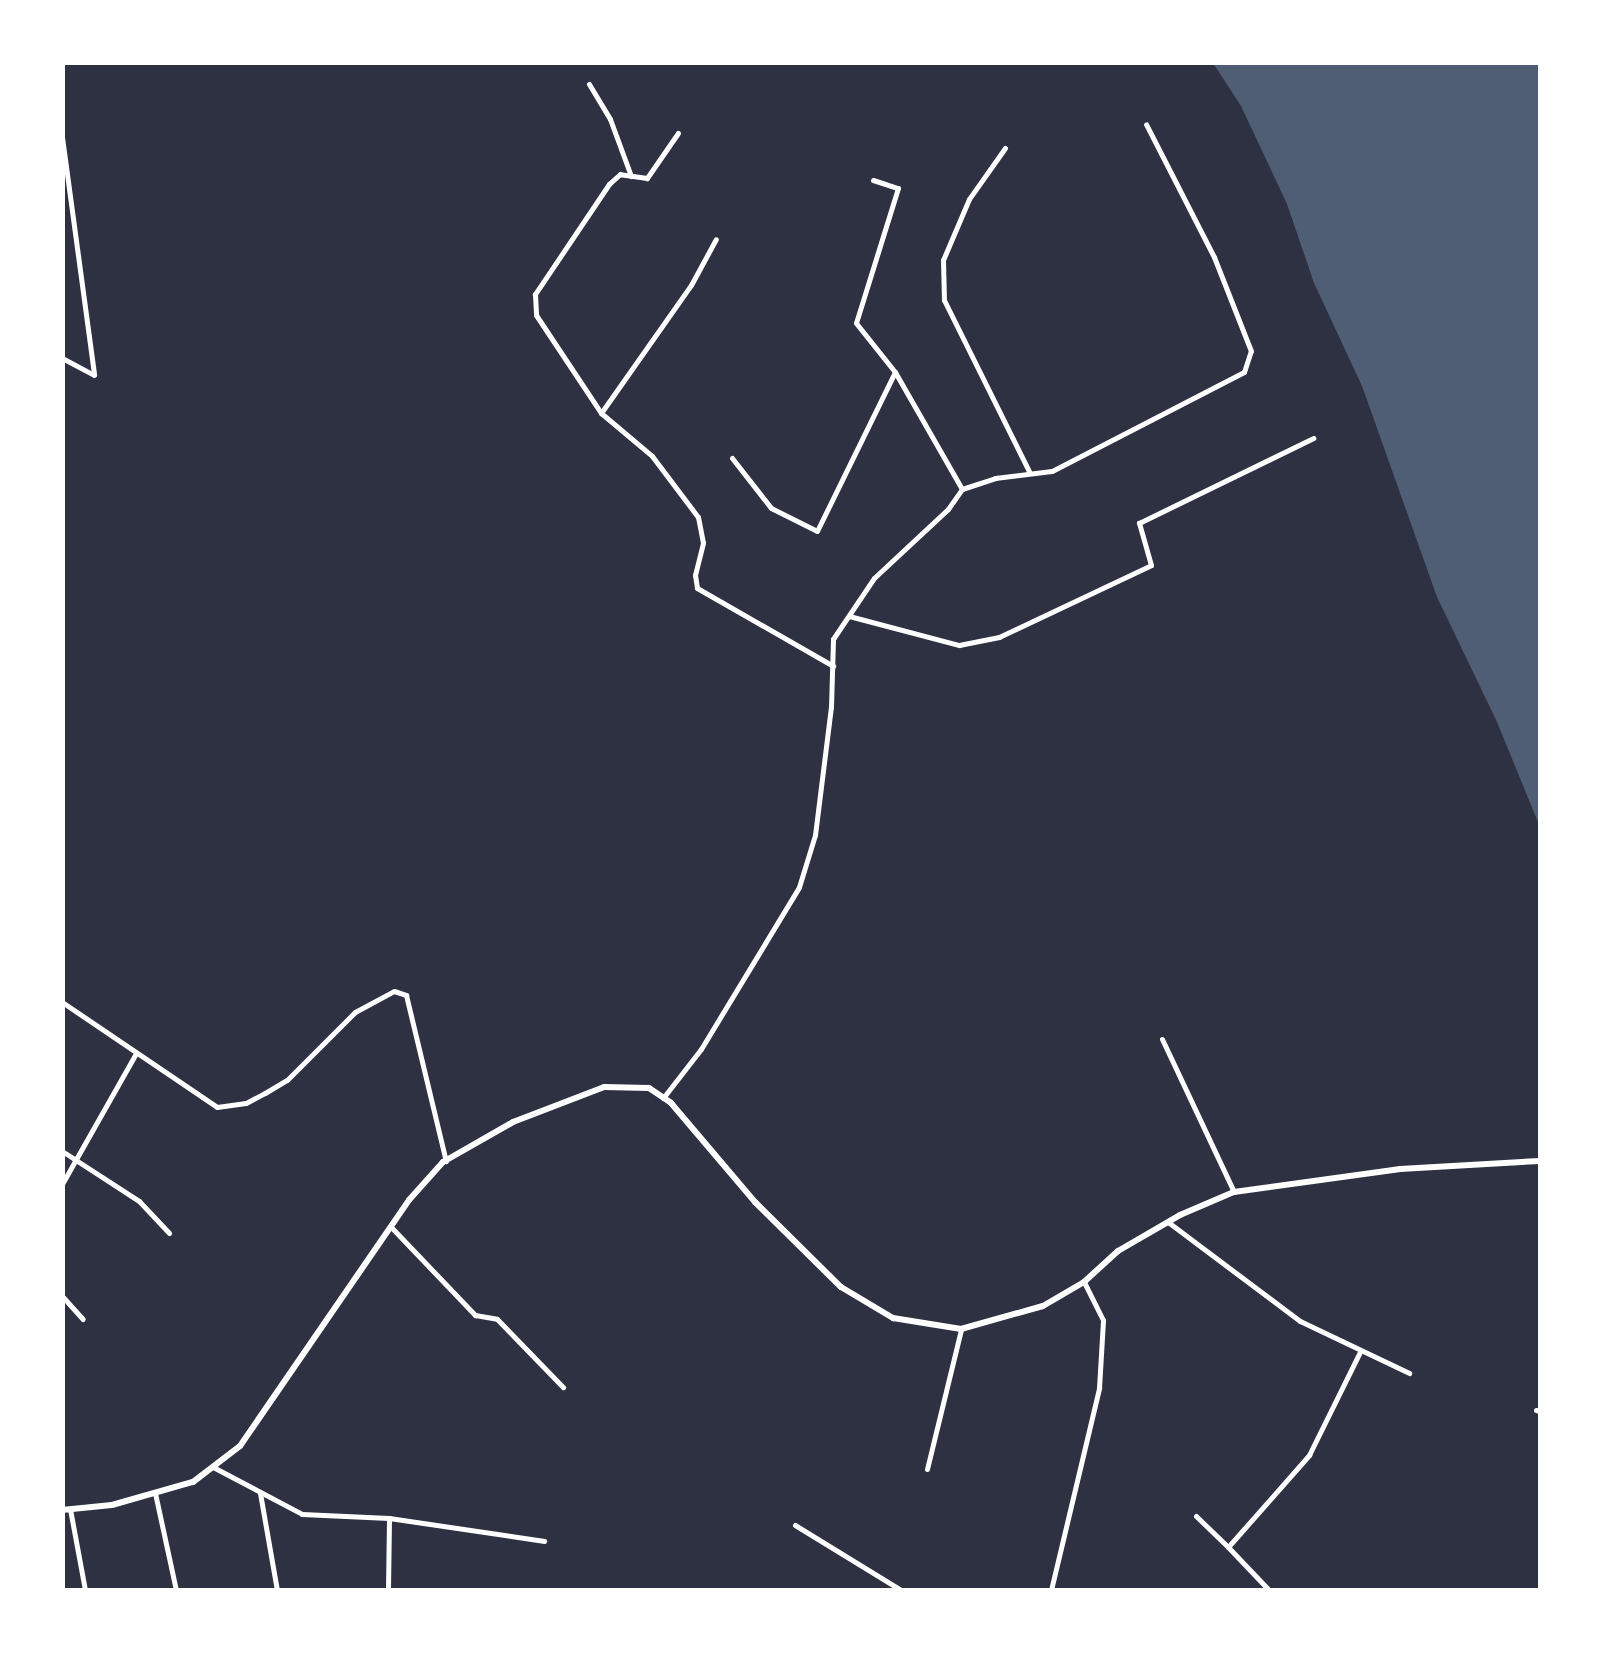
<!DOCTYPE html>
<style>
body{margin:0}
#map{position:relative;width:1603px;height:1653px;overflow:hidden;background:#2d3142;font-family:Ubuntu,sans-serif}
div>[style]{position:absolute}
.water>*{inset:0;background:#4f5d75}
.minor>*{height:5px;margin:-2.5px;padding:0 2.5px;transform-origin:2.5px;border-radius:2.5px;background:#fff}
.tertiary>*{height:6px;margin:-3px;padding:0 3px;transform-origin:3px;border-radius:3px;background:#fff}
span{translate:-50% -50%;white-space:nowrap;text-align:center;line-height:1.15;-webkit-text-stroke:10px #fff;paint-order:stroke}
.frame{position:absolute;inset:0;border:65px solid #fff;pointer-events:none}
</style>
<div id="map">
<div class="water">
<i style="clip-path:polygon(1213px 63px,1540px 63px,1540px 827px,1497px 722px,1437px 597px,1362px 386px,1314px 283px,1287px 204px,1241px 106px)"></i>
</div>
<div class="minor">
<i style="left:589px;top:84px;width:41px;rotate:59deg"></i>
<i style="left:610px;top:119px;width:61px;rotate:69.8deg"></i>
<i style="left:678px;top:133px;width:55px;rotate:124.6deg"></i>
<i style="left:647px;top:178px;width:27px;rotate:-172deg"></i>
<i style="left:620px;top:174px;width:15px;rotate:138deg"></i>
<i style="left:609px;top:184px;width:133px;rotate:123.9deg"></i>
<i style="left:535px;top:294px;width:21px;rotate:87deg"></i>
<i style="left:536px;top:315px;width:118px;rotate:56.4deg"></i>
<i style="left:601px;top:413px;width:67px;rotate:40.1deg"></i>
<i style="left:652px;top:456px;width:76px;rotate:53deg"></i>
<i style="left:698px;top:517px;width:26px;rotate:79deg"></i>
<i style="left:703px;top:543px;width:33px;rotate:104deg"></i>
<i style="left:695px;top:575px;width:13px;rotate:81deg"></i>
<i style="left:697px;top:588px;width:157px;rotate:29.8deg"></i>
<i style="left:62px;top:137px;width:240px;rotate:82.3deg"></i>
<i style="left:1005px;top:148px;width:62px;rotate:125.2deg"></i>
<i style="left:969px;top:199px;width:66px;rotate:113.1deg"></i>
<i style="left:943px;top:260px;width:40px;rotate:88.6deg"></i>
<i style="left:944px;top:300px;width:193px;rotate:63.6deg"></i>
<i style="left:873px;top:180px;width:26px;rotate:18deg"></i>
<i style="left:898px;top:188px;width:141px;rotate:107.3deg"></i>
<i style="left:856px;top:323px;width:63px;rotate:51.5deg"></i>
<i style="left:62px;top:358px;width:36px;rotate:28deg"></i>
<i style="left:601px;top:413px;width:156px;rotate:-54.9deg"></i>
<i style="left:691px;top:285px;width:52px;rotate:-61.5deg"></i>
<i style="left:732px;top:458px;width:63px;rotate:52deg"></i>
<i style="left:771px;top:508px;width:51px;rotate:26.6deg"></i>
<i style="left:817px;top:531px;width:177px;rotate:-63.9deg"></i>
<i style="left:895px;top:372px;width:135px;rotate:60.2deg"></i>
<i style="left:849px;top:616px;width:114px;rotate:14.8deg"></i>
<i style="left:959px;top:645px;width:41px;rotate:-11.3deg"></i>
<i style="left:999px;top:637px;width:168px;rotate:-25.3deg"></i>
<i style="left:1151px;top:565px;width:44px;rotate:-105.9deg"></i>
<i style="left:1139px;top:523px;width:194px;rotate:-26deg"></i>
<i style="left:62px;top:1002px;width:187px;rotate:34.1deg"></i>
<i style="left:217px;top:1107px;width:29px;rotate:-8deg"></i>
<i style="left:246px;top:1103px;width:21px;rotate:-28deg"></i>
<i style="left:265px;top:1093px;width:26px;rotate:-31deg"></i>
<i style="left:287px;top:1080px;width:96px;rotate:-45deg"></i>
<i style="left:355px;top:1012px;width:44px;rotate:-28.3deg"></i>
<i style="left:394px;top:991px;width:13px;rotate:18deg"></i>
<i style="left:406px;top:995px;width:171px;rotate:76.5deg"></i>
<i style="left:1162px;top:1039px;width:169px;rotate:64.8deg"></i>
<i style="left:663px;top:1098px;width:62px;rotate:-52.2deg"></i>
<i style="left:701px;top:1049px;width:189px;rotate:-58.8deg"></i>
<i style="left:799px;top:887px;width:54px;rotate:-72.9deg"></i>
<i style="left:815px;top:835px;width:129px;rotate:-82.9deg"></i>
<i style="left:831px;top:707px;width:68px;rotate:-88.3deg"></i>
<i style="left:833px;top:639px;width:73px;rotate:-56.1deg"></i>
<i style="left:874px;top:578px;width:101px;rotate:-43deg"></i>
<i style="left:948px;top:509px;width:24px;rotate:-55deg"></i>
<i style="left:962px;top:489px;width:35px;rotate:-18deg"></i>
<i style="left:995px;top:478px;width:57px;rotate:-7deg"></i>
<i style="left:1052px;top:471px;width:216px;rotate:-27.3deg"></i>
<i style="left:1244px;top:372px;width:22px;rotate:-72deg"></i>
<i style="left:1251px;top:351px;width:101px;rotate:-111.5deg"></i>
<i style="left:1214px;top:257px;width:149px;rotate:-117.1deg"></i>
<i style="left:62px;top:1151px;width:92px;rotate:33deg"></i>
<i style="left:139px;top:1201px;width:44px;rotate:46.8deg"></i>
<i style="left:62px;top:1184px;width:148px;rotate:-60.5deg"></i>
<i style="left:1168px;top:1222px;width:165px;rotate:36.9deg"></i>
<i style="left:1300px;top:1321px;width:121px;rotate:25.5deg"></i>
<i style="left:391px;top:1227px;width:122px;rotate:46.3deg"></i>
<i style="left:475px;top:1315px;width:22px;rotate:10deg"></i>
<i style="left:497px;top:1319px;width:95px;rotate:45.9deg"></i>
<i style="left:62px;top:1296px;width:31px;rotate:48deg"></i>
<i style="left:1536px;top:1410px;width:4px;rotate:14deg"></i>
<i style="left:213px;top:1467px;width:101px;rotate:27.8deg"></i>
<i style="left:302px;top:1514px;width:87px;rotate:2.6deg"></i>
<i style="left:389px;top:1518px;width:157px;rotate:8.4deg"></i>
<i style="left:927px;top:1469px;width:144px;rotate:-76.3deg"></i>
<i style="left:155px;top:1493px;width:99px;rotate:77.8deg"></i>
<i style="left:260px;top:1493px;width:98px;rotate:80.1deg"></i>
<i style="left:70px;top:1509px;width:82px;rotate:79.5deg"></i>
<i style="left:1196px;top:1516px;width:45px;rotate:44.1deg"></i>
<i style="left:1228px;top:1547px;width:123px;rotate:-48.6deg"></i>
<i style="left:1309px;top:1455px;width:115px;rotate:-63.7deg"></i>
<i style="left:795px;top:1525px;width:124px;rotate:31.5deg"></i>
<i style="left:1228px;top:1547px;width:59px;rotate:46.4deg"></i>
<i style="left:388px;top:1590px;width:72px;rotate:-89.2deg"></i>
<i style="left:1051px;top:1590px;width:208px;rotate:-76.6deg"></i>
<i style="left:1099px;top:1388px;width:68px;rotate:-86.6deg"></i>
<i style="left:1103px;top:1320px;width:42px;rotate:-116.6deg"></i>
</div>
<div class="tertiary">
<i style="left:62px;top:1510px;width:50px;rotate:-5.7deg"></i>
<i style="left:112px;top:1505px;width:84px;rotate:-15.9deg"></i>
<i style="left:193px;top:1482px;width:59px;rotate:-37.5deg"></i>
<i style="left:240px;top:1446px;width:298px;rotate:-55.5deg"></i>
<i style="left:409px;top:1200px;width:51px;rotate:-48.2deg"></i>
<i style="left:443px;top:1162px;width:81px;rotate:-29.7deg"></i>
<i style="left:513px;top:1122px;width:97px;rotate:-21deg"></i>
<i style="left:604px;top:1087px;width:45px;rotate:1.3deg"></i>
<i style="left:649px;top:1088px;width:27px;rotate:34deg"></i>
<i style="left:671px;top:1103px;width:130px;rotate:49.7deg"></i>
<i style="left:755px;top:1202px;width:121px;rotate:44.7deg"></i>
<i style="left:841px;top:1287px;width:61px;rotate:30.8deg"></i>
<i style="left:893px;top:1318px;width:69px;rotate:9.2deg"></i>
<i style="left:961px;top:1329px;width:85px;rotate:-15.7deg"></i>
<i style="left:1043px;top:1306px;width:48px;rotate:-30.3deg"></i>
<i style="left:1084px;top:1282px;width:46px;rotate:-42.4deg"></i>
<i style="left:1118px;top:1251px;width:72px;rotate:-30.1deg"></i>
<i style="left:1180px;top:1215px;width:59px;rotate:-23.1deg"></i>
<i style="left:1234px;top:1192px;width:168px;rotate:-7.9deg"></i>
<i style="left:1400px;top:1169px;width:140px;rotate:-3.3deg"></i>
</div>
<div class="frame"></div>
</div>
